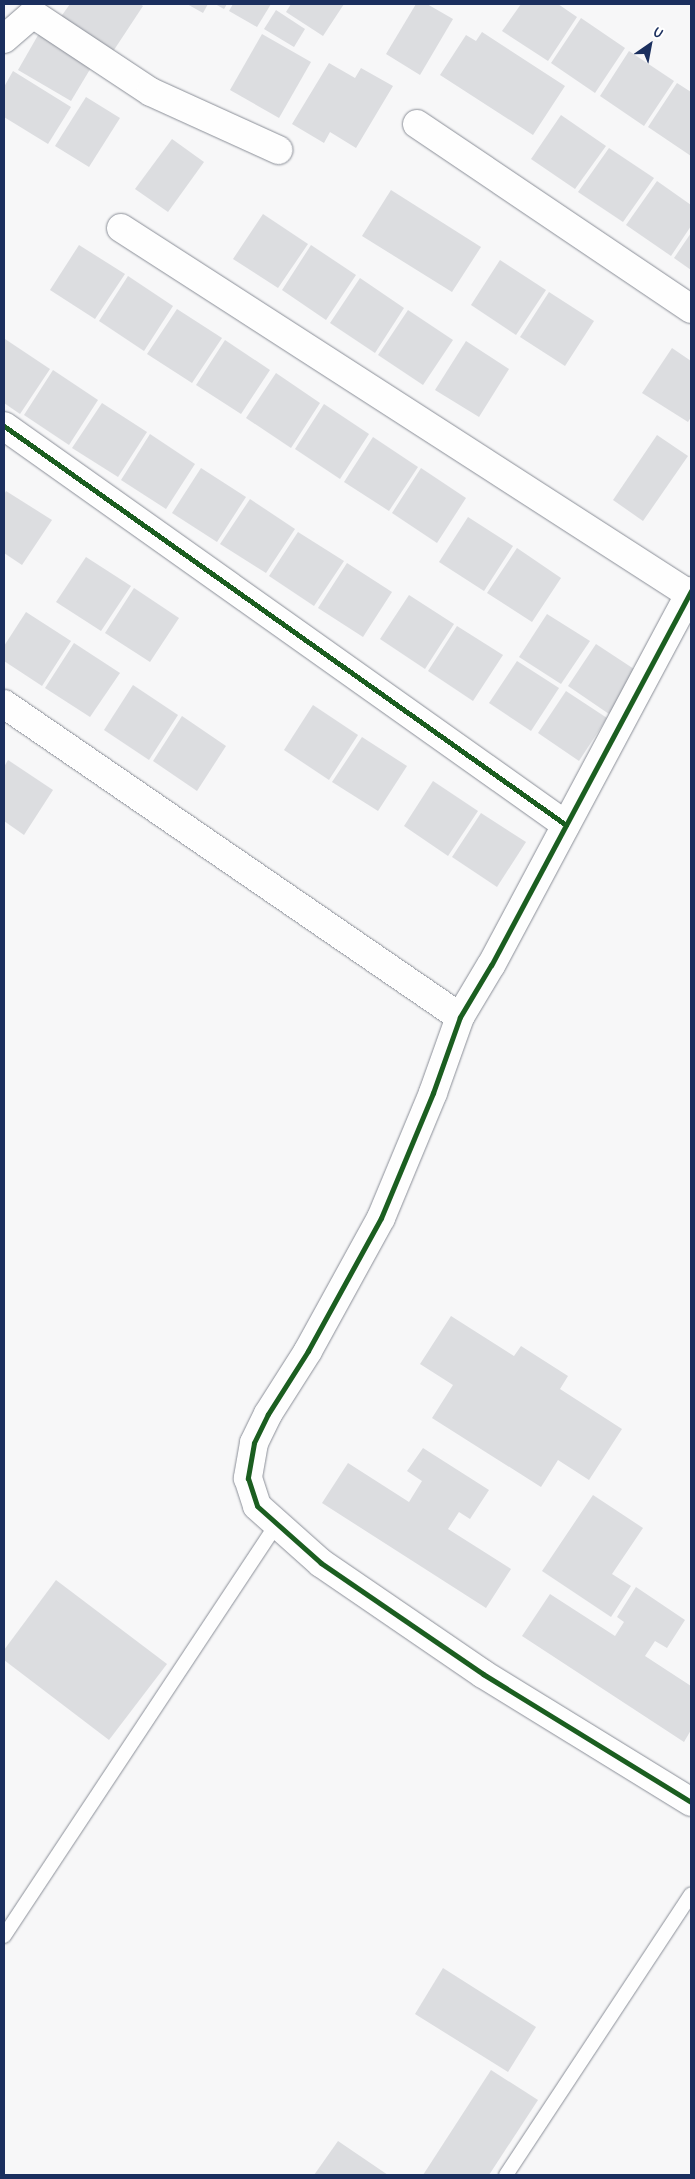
<!DOCTYPE html>
<style>
body{margin:0}
#map{position:relative;width:695px;height:2179px;overflow:hidden;background:#f7f7f8;font-family:"Patrick Hand",sans-serif}
div>[style]{position:absolute}
.building>*{inset:0;background:#dcdde0}
.roads{filter:drop-shadow(0 0 1px #8a8e97) drop-shadow(0 0 1px #8a8e97)}
.lane>*{height:14px;margin:-7px;padding:0 7px;transform-origin:7px;border-radius:7px;background:#fefefe}
.street>*{height:28px;margin:-14px;padding:0 14px;transform-origin:14px;border-radius:14px;background:#fefefe}
.cycleway>*{height:5px;margin:-2.5px;padding:0 2.5px;transform-origin:2.5px;border-radius:2.5px;background:#1b5e20}
span{translate:-50% -50%;white-space:nowrap;text-align:center;line-height:1.15;-webkit-text-stroke:4px #fff;paint-order:stroke}
.frame{position:absolute;inset:0;border:5px solid #1b2f5e;pointer-events:none}
.north{position:absolute;left:625px;top:20px;width:50px;height:50px;-webkit-text-stroke:4px #fff;paint-order:stroke;rotate:33deg;font-size:14px;font-weight:700;line-height:20px;text-align:center;color:#1b2f5e}
.north::after{content:'';display:block;margin:auto;width:18px;height:22px;background:#1b2f5e;clip-path:polygon(50% 0,100% 100%,50% 72%,0 100%)}
</style>
<div id="map">
<div class="building">
<i style="clip-path:polygon(70px 4px,140px 4px,143px 6px,112px 53px,60px 18px)"></i>
<i style="clip-path:polygon(187px 4px,208px 4px,203px 13px)"></i>
<i style="clip-path:polygon(215px 4px,227px 4px,224px 9px)"></i>
<i style="clip-path:polygon(233px 4px,271px 4px,257px 27px,229px 11px)"></i>
<i style="clip-path:polygon(291px 4px,344px 4px,323px 36px,286px 12px)"></i>
<i style="clip-path:polygon(416px 4px,427px 4px,453px 19px,420px 75px,386px 54px)"></i>
<i style="clip-path:polygon(521px 4px,558px 4px,577px 17px,548px 61px,502px 31px)"></i>
<i style="clip-path:polygon(276px 10px,305px 29px,294px 47px,264px 29px)"></i>
<i style="clip-path:polygon(581px 18px,625px 48px,595px 93px,551px 63px)"></i>
<i style="clip-path:polygon(41px 30px,95px 61px,71px 101px,18px 70px)"></i>
<i style="clip-path:polygon(482px 32px,565px 86px,533px 135px,440px 75px,466px 35px,476px 41px)"></i>
<i style="clip-path:polygon(262px 34px,311px 62px,279px 118px,230px 90px)"></i>
<i style="clip-path:polygon(629px 51px,674px 81px,644px 126px,600px 96px)"></i>
<i style="clip-path:polygon(329px 63px,355px 78px,361px 68px,393px 86px,356px 148px,330px 132px,324px 143px,292px 124px)"></i>
<i style="clip-path:polygon(13px 71px,71px 107px,48px 144px,4px 117px,4px 87px)"></i>
<i style="clip-path:polygon(677px 83px,691px 92px,691px 156px,648px 127px)"></i>
<i style="clip-path:polygon(86px 97px,120px 118px,89px 167px,55px 146px)"></i>
<i style="clip-path:polygon(561px 115px,606px 146px,575px 189px,531px 159px)"></i>
<i style="clip-path:polygon(172px 139px,204px 162px,168px 212px,135px 189px)"></i>
<i style="clip-path:polygon(609px 148px,654px 178px,623px 222px,578px 192px)"></i>
<i style="clip-path:polygon(657px 181px,691px 205px,691px 226px,671px 256px,626px 225px)"></i>
<i style="clip-path:polygon(391px 190px,481px 247px,452px 292px,362px 236px)"></i>
<i style="clip-path:polygon(263px 214px,308px 244px,278px 288px,233px 259px)"></i>
<i style="clip-path:polygon(691px 233px,691px 270px,674px 258px)"></i>
<i style="clip-path:polygon(79px 245px,125px 274px,95px 319px,50px 290px)"></i>
<i style="clip-path:polygon(311px 245px,356px 275px,326px 320px,282px 290px)"></i>
<i style="clip-path:polygon(500px 260px,546px 290px,516px 335px,471px 305px)"></i>
<i style="clip-path:polygon(128px 276px,173px 306px,144px 351px,99px 321px)"></i>
<i style="clip-path:polygon(360px 278px,404px 308px,375px 353px,330px 323px)"></i>
<i style="clip-path:polygon(549px 292px,594px 321px,565px 366px,520px 337px)"></i>
<i style="clip-path:polygon(177px 309px,222px 338px,192px 383px,147px 354px)"></i>
<i style="clip-path:polygon(408px 310px,453px 340px,423px 385px,378px 355px)"></i>
<i style="clip-path:polygon(5px 339px,50px 369px,20px 414px,4px 403px)"></i>
<i style="clip-path:polygon(225px 340px,270px 370px,241px 414px,196px 385px)"></i>
<i style="clip-path:polygon(466px 341px,509px 369px,479px 417px,435px 390px)"></i>
<i style="clip-path:polygon(672px 348px,691px 361px,691px 417px,688px 422px,642px 393px)"></i>
<i style="clip-path:polygon(53px 370px,98px 400px,69px 445px,24px 415px)"></i>
<i style="clip-path:polygon(276px 373px,320px 403px,291px 448px,246px 418px)"></i>
<i style="clip-path:polygon(102px 403px,147px 432px,118px 477px,72px 448px)"></i>
<i style="clip-path:polygon(324px 404px,369px 434px,340px 479px,295px 449px)"></i>
<i style="clip-path:polygon(150px 434px,195px 464px,166px 509px,121px 480px)"></i>
<i style="clip-path:polygon(657px 435px,688px 456px,643px 521px,613px 500px)"></i>
<i style="clip-path:polygon(373px 437px,418px 467px,389px 511px,344px 482px)"></i>
<i style="clip-path:polygon(201px 468px,246px 497px,217px 542px,172px 513px)"></i>
<i style="clip-path:polygon(421px 468px,466px 498px,437px 543px,392px 513px)"></i>
<i style="clip-path:polygon(6px 491px,52px 520px,22px 565px,4px 553px,4px 495px)"></i>
<i style="clip-path:polygon(250px 499px,295px 529px,266px 573px,220px 544px)"></i>
<i style="clip-path:polygon(468px 517px,513px 546px,484px 591px,439px 562px)"></i>
<i style="clip-path:polygon(298px 532px,344px 561px,314px 606px,269px 576px)"></i>
<i style="clip-path:polygon(517px 548px,561px 578px,532px 622px,487px 593px)"></i>
<i style="clip-path:polygon(86px 557px,131px 586px,101px 631px,56px 602px)"></i>
<i style="clip-path:polygon(347px 563px,392px 592px,363px 637px,318px 608px)"></i>
<i style="clip-path:polygon(134px 588px,179px 618px,150px 662px,105px 633px)"></i>
<i style="clip-path:polygon(409px 595px,454px 624px,425px 669px,380px 639px)"></i>
<i style="clip-path:polygon(26px 612px,71px 641px,42px 686px,4px 661px,4px 646px)"></i>
<i style="clip-path:polygon(547px 614px,590px 641px,561px 684px,519px 657px)"></i>
<i style="clip-path:polygon(457px 626px,503px 655px,473px 701px,428px 671px)"></i>
<i style="clip-path:polygon(74px 643px,120px 673px,90px 717px,45px 688px)"></i>
<i style="clip-path:polygon(596px 644px,637px 671px,609px 714px,568px 686px)"></i>
<i style="clip-path:polygon(517px 661px,559px 688px,531px 731px,489px 703px)"></i>
<i style="clip-path:polygon(133px 685px,178px 715px,149px 760px,104px 730px)"></i>
<i style="clip-path:polygon(566px 691px,607px 718px,579px 761px,538px 733px)"></i>
<i style="clip-path:polygon(313px 705px,358px 735px,329px 780px,284px 750px)"></i>
<i style="clip-path:polygon(182px 716px,226px 746px,197px 791px,153px 761px)"></i>
<i style="clip-path:polygon(362px 737px,407px 766px,378px 811px,332px 782px)"></i>
<i style="clip-path:polygon(8px 760px,53px 790px,24px 835px,4px 821px,4px 767px)"></i>
<i style="clip-path:polygon(433px 781px,478px 811px,448px 856px,404px 826px)"></i>
<i style="clip-path:polygon(481px 813px,526px 842px,497px 887px,452px 857px)"></i>
<i style="clip-path:polygon(451px 1316px,514px 1356px,521px 1346px,568px 1376px,560px 1389px,622px 1429px,589px 1480px,558px 1460px,541px 1487px,432px 1418px,453px 1385px,420px 1364px)"></i>
<i style="clip-path:polygon(423px 1448px,489px 1490px,470px 1519px,459px 1512px,448px 1529px,511px 1569px,486px 1608px,322px 1503px,348px 1463px,409px 1502px,422px 1481px,407px 1471px)"></i>
<i style="clip-path:polygon(593px 1495px,643px 1528px,612px 1574px,631px 1586px,611px 1617px,542px 1571px)"></i>
<i style="clip-path:polygon(56px 1580px,167px 1664px,109px 1740px,4px 1660px,4px 1650px)"></i>
<i style="clip-path:polygon(636px 1587px,685px 1620px,667px 1648px,655px 1641px,645px 1656px,691px 1686px,691px 1730px,684px 1742px,522px 1636px,550px 1594px,615px 1636px,624px 1622px,617px 1617px)"></i>
<i style="clip-path:polygon(443px 1968px,536px 2027px,508px 2072px,415px 2014px)"></i>
<i style="clip-path:polygon(491px 2070px,538px 2100px,489px 2175px,423px 2175px)"></i>
<i style="clip-path:polygon(338px 2141px,388px 2175px,314px 2175px)"></i>
</div>
<div class="roads">
<div class="lane">
<i style="left:4px;top:1936px;width:493px;rotate:-56.5deg"></i>
<i style="left:506px;top:2175px;width:336px;rotate:-56.6deg"></i>
</div>
<div class="street">
<i style="left:4px;top:39px;width:38px;rotate:-41deg"></i>
<i style="left:33px;top:14px;width:141px;rotate:33.5deg"></i>
<i style="left:151px;top:92px;width:140px;rotate:24.5deg"></i>
<i style="left:417px;top:124px;width:331px;rotate:34deg"></i>
<i style="left:121px;top:228px;width:676px;rotate:32.8deg"></i>
<i style="left:4px;top:426px;width:689px;rotate:35.37deg"></i>
<i style="left:691px;top:591px;width:424px;rotate:118.1deg"></i>
<i style="left:491px;top:965px;width:61px;rotate:120.8deg"></i>
<i style="left:460px;top:1017px;width:81px;rotate:109.6deg"></i>
<i style="left:433px;top:1093px;width:135px;rotate:112.6deg"></i>
<i style="left:381px;top:1218px;width:152px;rotate:118.8deg"></i>
<i style="left:308px;top:1351px;width:75px;rotate:122.4deg"></i>
<i style="left:268px;top:1414px;width:32px;rotate:116deg"></i>
<i style="left:254px;top:1443px;width:36px;rotate:100deg"></i>
<i style="left:248px;top:1478px;width:29px;rotate:72deg"></i>
<i style="left:257px;top:1506px;width:86px;rotate:41.7deg"></i>
<i style="left:321px;top:1563px;width:196px;rotate:34.4deg"></i>
<i style="left:483px;top:1674px;width:244px;rotate:31.6deg"></i>
<i style="left:4px;top:704px;width:553px;rotate:34.47deg"></i>
</div>
</div>
<div class="cycleway">
<i style="left:4px;top:426px;width:689px;rotate:35.37deg"></i>
<i style="left:691px;top:591px;width:424px;rotate:118.1deg"></i>
<i style="left:491px;top:965px;width:61px;rotate:120.8deg"></i>
<i style="left:460px;top:1017px;width:81px;rotate:109.6deg"></i>
<i style="left:433px;top:1093px;width:135px;rotate:112.6deg"></i>
<i style="left:381px;top:1218px;width:152px;rotate:118.8deg"></i>
<i style="left:308px;top:1351px;width:75px;rotate:122.4deg"></i>
<i style="left:268px;top:1414px;width:32px;rotate:116deg"></i>
<i style="left:254px;top:1443px;width:36px;rotate:100deg"></i>
<i style="left:248px;top:1478px;width:29px;rotate:72deg"></i>
<i style="left:257px;top:1506px;width:86px;rotate:41.7deg"></i>
<i style="left:321px;top:1563px;width:196px;rotate:34.4deg"></i>
<i style="left:483px;top:1674px;width:244px;rotate:31.6deg"></i>
</div>
<div class="frame"></div>
<div class="north">U</div>
</div>
